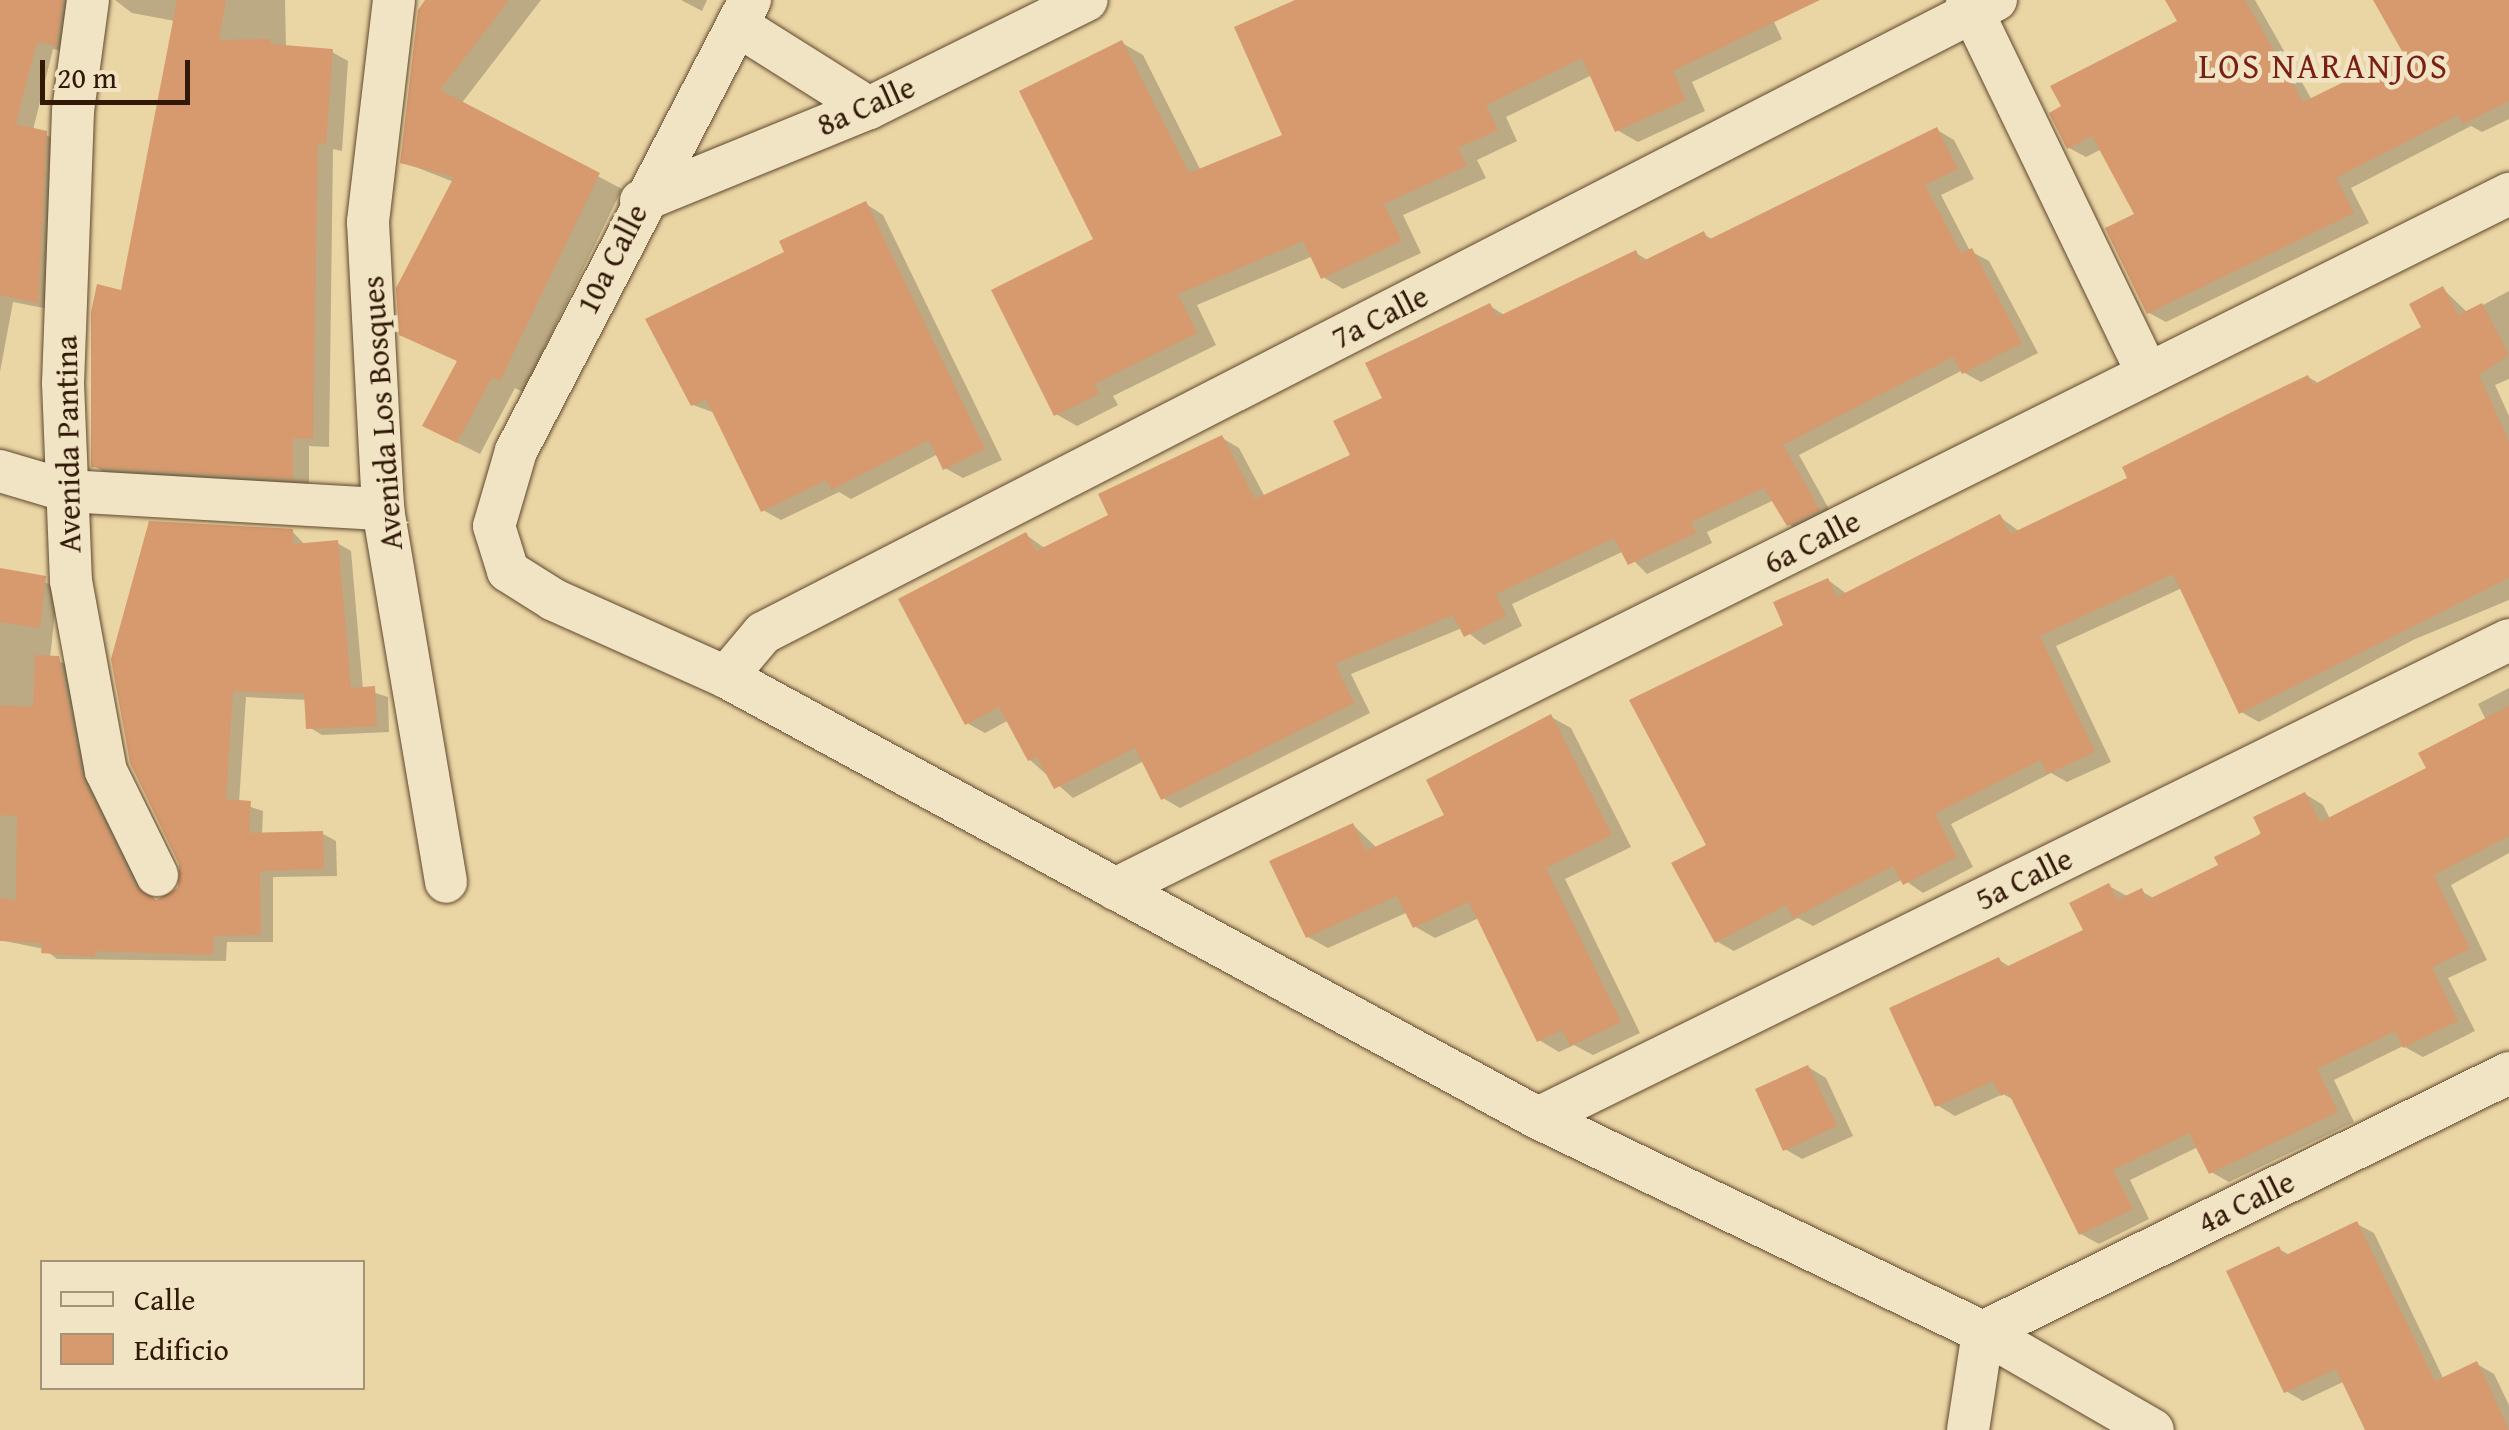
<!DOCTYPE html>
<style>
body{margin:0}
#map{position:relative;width:2509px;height:1430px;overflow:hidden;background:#ead5a4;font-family:"Gentium Book Plus",serif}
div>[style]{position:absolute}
.shadow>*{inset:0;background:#0003}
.building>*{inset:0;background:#d79a6e}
.roads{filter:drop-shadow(0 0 2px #60482e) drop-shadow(0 0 2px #60482e)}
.street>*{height:42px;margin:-21px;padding:0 21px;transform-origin:21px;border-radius:21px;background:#f1e4c4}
span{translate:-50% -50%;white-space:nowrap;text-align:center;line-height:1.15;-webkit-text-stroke:9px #f1e4c4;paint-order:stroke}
.street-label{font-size:32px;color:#321907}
.neighbourhood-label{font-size:35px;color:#7a1f14;letter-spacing:2.5px}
.legend{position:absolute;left:40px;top:1260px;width:325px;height:130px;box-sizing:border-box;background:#f1e4c4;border:2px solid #a59378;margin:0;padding:12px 18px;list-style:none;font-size:30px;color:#321907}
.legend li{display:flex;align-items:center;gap:20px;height:50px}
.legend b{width:50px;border:2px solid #a59378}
.scale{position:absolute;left:40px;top:60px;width:150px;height:45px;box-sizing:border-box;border:5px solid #321907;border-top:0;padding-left:12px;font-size:30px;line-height:35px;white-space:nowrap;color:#321907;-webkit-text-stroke:8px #f1e4c4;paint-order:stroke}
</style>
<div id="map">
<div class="shadow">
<i style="clip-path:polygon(0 0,82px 0,73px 54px,53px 49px,33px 130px,63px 142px,54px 310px,13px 302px,0 372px)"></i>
<i style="clip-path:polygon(115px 0,285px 0,286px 48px,332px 52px,348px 61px,342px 151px,333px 149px,329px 447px,309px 446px,309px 487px,110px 475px,94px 466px,175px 21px,132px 13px)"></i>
<i style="clip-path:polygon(429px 0,541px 0,461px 104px,622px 189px,523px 392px,515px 388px,480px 454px,448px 438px,459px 362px,401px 333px,454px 182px,403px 162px)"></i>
<i style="clip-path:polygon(681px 0,707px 0,702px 11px)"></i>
<i style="clip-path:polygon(1301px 0,1764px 0,1782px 39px,1692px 82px,1705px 111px,1638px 142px,1617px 130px,1592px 75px,1506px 117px,1517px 141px,1477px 160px,1486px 178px,1403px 215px,1421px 253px,1343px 289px,1323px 277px,1313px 256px,1197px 305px,1216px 345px,1113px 396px,1118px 405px,1077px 426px,1056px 414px,1096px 240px,1122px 43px,1143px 55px,1201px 171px,1286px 136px)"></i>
<i style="clip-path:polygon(2178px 0,2255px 0,2312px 100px,2406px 54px,2380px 0,2509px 0,2509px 119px,2482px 132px,2471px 126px,2351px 188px,2369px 223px,2166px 322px,2149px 313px,2138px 215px,2102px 149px,2086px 157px,2069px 148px,2180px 22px)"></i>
<i style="clip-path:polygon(1937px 130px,1954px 140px,1974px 179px,1941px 195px,1970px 251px,1989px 261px,2038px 353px,1981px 382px,1961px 371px,1799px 455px,1835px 520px,1806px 535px,1788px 524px,1774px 500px,1707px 532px,1712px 543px,1647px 574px,1624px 551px,1512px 604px,1522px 626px,1484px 645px,1462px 628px,1351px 674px,1370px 713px,1180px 808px,1163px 798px,1144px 761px,1073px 798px,1030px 760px,1009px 720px,985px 733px,967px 723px,1026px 535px,1046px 549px,1112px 516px,1222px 438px,1239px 448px,1265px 497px,1353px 457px,1385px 399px,1490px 306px,1506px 316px,1636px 253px,1649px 261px,1703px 234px,1714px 240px)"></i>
<i style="clip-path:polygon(866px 204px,883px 215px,1002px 460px,963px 478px,945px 468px,938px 454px,851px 499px,839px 492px,781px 520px,763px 510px,715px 413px,693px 405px,787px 253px)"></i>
<i style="clip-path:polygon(2443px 289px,2468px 313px,2509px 291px,2509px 379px,2495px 385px,2509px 416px,2509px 600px,2413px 640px,2259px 722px,2241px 712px,2182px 588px,2056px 646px,2111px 762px,2067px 782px,2051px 773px,1951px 824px,1973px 867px,1923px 893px,1903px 879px,1813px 926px,1798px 918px,1734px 951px,1716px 941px,1709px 846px,1786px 626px,1828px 580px,1847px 594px,2000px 517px,2020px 532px,2131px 479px,2308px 377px,2320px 384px,2424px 328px)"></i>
<i style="clip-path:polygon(292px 531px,306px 546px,337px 543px,351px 551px,363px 689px,388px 697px,389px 732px,322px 735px,309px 727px,307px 700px,246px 697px,239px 803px,263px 811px,262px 835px,323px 834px,336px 841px,337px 876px,273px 877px,273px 942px,227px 942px,226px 961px,57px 959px,44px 949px,0 940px,0 571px,58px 586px,50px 658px,73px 667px,96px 791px,156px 902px,170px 899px,185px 876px,132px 762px)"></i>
<i style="clip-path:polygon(2509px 688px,2509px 853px,2451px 885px,2487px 960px,2448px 978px,2475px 1031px,2423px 1057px,2403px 1046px,2334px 1080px,2354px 1122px,2229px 1182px,2211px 1172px,2198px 1147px,2130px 1180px,2149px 1219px,2099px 1244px,2081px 1234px,2016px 1101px,2003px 1094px,1955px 1116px,1937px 1105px,1999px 960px,2012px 968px,2086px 931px,2109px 886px,2127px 896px,2141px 891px,2155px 899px,2222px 867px,2305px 794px,2323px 805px,2330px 819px,2429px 769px,2486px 720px,2478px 704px)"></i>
<i style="clip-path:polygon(1551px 717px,1571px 728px,1631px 847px,1565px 879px,1640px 1033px,1593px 1055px,1574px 1045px,1559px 1052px,1539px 1040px,1479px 918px,1435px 938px,1414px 926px,1408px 912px,1328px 948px,1308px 937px,1353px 825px,1378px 849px,1447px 816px)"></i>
<i style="clip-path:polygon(1808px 1067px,1826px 1078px,1853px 1136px,1802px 1159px,1785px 1149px)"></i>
<i style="clip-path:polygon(2357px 1224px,2374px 1233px,2444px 1380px,2477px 1364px,2494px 1374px,2509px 1405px,2509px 1430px,2368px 1430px,2345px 1381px,2303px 1401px,2286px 1391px,2279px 1249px,2291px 1256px)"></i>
</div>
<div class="building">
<i style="clip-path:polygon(0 0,63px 0,56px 46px,37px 42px,16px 124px,47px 131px,38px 303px,0 295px)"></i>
<i style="clip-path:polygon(177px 0,226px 0,219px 40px,270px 39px,271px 44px,333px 49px,326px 144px,318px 142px,313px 439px,293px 438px,293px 479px,91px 467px,91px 312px,97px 284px,121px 290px)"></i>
<i style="clip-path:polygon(425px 0,509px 0,440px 90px,600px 173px,500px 381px,492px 377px,457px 443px,422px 426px,457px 361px,399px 335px,396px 288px,454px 177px,400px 163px,418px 10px)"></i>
<i style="clip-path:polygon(1295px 0,1820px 0,1673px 71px,1686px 100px,1615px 132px,1582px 58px,1486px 105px,1498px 130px,1458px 148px,1467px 166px,1384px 204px,1402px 241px,1321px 279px,1303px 241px,1178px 294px,1197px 333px,1094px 384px,1099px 394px,1054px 416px,991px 290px,1093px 239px,1019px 91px,1122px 40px,1189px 173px,1282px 135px,1234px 27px)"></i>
<i style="clip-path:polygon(2165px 0,2245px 0,2303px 102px,2403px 53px,2373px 0,2509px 0,2509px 101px,2463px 124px,2458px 115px,2336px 178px,2354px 213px,2147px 314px,2105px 228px,2134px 214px,2092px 136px,2067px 149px,2049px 113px,2061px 106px,2050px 86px,2177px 21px)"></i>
<i style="clip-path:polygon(1937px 127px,1958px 169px,1925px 185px,1961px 253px,1972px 248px,2022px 343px,1962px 374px,1953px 357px,1783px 445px,1820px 510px,1787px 526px,1764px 488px,1691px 522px,1696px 533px,1628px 565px,1614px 538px,1496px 594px,1506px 616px,1464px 637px,1453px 615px,1335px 664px,1354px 703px,1161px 800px,1135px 748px,1054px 789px,1037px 757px,1028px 761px,999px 707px,965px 725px,898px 599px,1026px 532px,1036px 551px,1108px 515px,1098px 494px,1222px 435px,1255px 499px,1350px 455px,1333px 421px,1382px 398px,1365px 363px,1490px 303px,1497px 317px,1636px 250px,1641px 262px,1704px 231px,1708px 240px)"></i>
<i style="clip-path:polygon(866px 201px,985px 449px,943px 470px,929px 440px,831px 490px,826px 480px,761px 512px,706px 399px,691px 406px,645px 319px,784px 252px,779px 241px)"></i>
<i style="clip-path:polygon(2443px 286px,2458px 315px,2482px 303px,2509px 355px,2479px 375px,2509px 441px,2509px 578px,2239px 714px,2173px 574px,2040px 636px,2095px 752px,2047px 774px,2041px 760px,1935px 814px,1957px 857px,1903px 885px,1893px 866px,1793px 918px,1786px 905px,1715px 943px,1671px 863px,1706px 845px,1629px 700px,1783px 625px,1773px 602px,1828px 578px,1837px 597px,2000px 514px,2010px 534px,2127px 478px,2122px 467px,2258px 399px,2308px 375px,2313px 385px,2421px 327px,2409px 304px)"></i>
<i style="clip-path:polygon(149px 521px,293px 529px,293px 544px,338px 540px,351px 688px,375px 686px,377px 726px,306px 729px,304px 694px,233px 691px,226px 799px,251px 801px,249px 833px,323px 831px,324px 869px,260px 871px,261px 935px,214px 936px,213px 955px,95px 951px,95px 957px,41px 953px,42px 943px,0 941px,0 898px,16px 900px,17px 816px,0 815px,0 705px,33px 707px,35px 655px,59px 656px,82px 776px,135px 886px,156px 900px,178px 888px,179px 864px,130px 763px,111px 659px)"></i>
<i style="clip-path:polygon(0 568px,46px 576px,40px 628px,0 622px)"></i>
<i style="clip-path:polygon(2509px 706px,2509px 836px,2434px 875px,2470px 949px,2432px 967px,2458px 1021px,2403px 1048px,2395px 1031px,2317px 1069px,2338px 1112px,2209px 1174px,2189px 1133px,2113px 1170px,2133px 1209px,2079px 1235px,2008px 1092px,2001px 1096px,1993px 1081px,1935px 1107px,1889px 1008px,1999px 957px,2004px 968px,2083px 930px,2069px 903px,2109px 883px,2117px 900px,2142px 888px,2147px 900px,2218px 865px,2214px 857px,2261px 834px,2253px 817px,2305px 792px,2320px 822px,2426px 768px,2418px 753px)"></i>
<i style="clip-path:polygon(1551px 714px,1612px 835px,1546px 868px,1621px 1022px,1570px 1046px,1562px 1030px,1537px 1042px,1469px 902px,1413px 928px,1397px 896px,1306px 938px,1269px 861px,1353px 823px,1366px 851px,1444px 815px,1426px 780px)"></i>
<i style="clip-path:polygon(1808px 1065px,1837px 1126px,1783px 1151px,1755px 1089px)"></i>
<i style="clip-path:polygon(2357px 1221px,2435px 1381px,2477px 1361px,2509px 1430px,2365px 1430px,2336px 1369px,2284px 1393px,2226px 1271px,2279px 1246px,2284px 1256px)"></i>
</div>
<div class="roads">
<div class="street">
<i style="left:88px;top:0;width:112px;rotate:97.7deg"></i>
<i style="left:73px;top:111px;width:272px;rotate:92.1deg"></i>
<i style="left:63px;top:383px;width:198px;rotate:87.7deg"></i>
<i style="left:71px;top:581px;width:193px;rotate:79.6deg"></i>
<i style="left:106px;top:771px;width:116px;rotate:63.9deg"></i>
<i style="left:394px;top:0;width:224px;rotate:96.7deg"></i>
<i style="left:368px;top:222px;width:287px;rotate:87deg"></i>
<i style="left:383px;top:509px;width:378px;rotate:80.4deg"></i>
<i style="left:750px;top:0;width:508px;rotate:117.42deg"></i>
<i style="left:516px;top:451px;width:78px;rotate:106.3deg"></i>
<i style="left:494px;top:526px;width:47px;rotate:72.7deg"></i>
<i style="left:508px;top:571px;width:54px;rotate:32.2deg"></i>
<i style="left:554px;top:600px;width:188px;rotate:24.1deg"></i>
<i style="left:726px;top:677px;width:924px;rotate:28.51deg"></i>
<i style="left:1538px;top:1118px;width:494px;rotate:25.7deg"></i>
<i style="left:1983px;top:1332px;width:196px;rotate:30deg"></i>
<i style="left:1967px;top:0;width:415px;rotate:64.2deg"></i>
<i style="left:737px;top:25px;width:156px;rotate:32.2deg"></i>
<i style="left:641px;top:201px;width:246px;rotate:-22.2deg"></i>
<i style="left:869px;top:108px;width:243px;rotate:-26.4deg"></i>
<i style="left:0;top:471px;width:70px;rotate:16.6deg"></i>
<i style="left:67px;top:491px;width:317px;rotate:3.3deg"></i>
<i style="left:726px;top:677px;width:57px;rotate:-49.9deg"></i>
<i style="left:763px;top:633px;width:1386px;rotate:-27.18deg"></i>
<i style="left:1115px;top:889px;width:1558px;rotate:-26.5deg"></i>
<i style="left:1538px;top:1118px;width:1082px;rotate:-26.21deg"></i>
<i style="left:1968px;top:1430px;width:99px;rotate:-81.3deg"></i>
<i style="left:1983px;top:1332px;width:586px;rotate:-26.22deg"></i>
</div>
</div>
<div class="street-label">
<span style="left:866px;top:106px;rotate:-24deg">8a Calle</span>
<span style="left:612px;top:259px;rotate:-63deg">10a Calle</span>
<span style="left:1380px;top:317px;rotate:-27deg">7a Calle</span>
<span style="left:382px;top:413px;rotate:-94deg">Avenida Los Bosques</span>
<span style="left:68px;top:444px;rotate:-91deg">Avenida Pantina</span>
<span style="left:1812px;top:542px;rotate:-27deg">6a Calle</span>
<span style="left:2024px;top:879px;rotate:-26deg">5a Calle</span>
<span style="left:2246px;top:1202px;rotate:-26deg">4a Calle</span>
</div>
<div class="neighbourhood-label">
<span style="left:2324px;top:66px">LOS NARANJOS</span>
</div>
<ul class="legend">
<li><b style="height:12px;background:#f1e4c4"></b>Calle</li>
<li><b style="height:28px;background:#d79a6e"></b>Edificio</li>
</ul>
<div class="scale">20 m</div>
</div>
